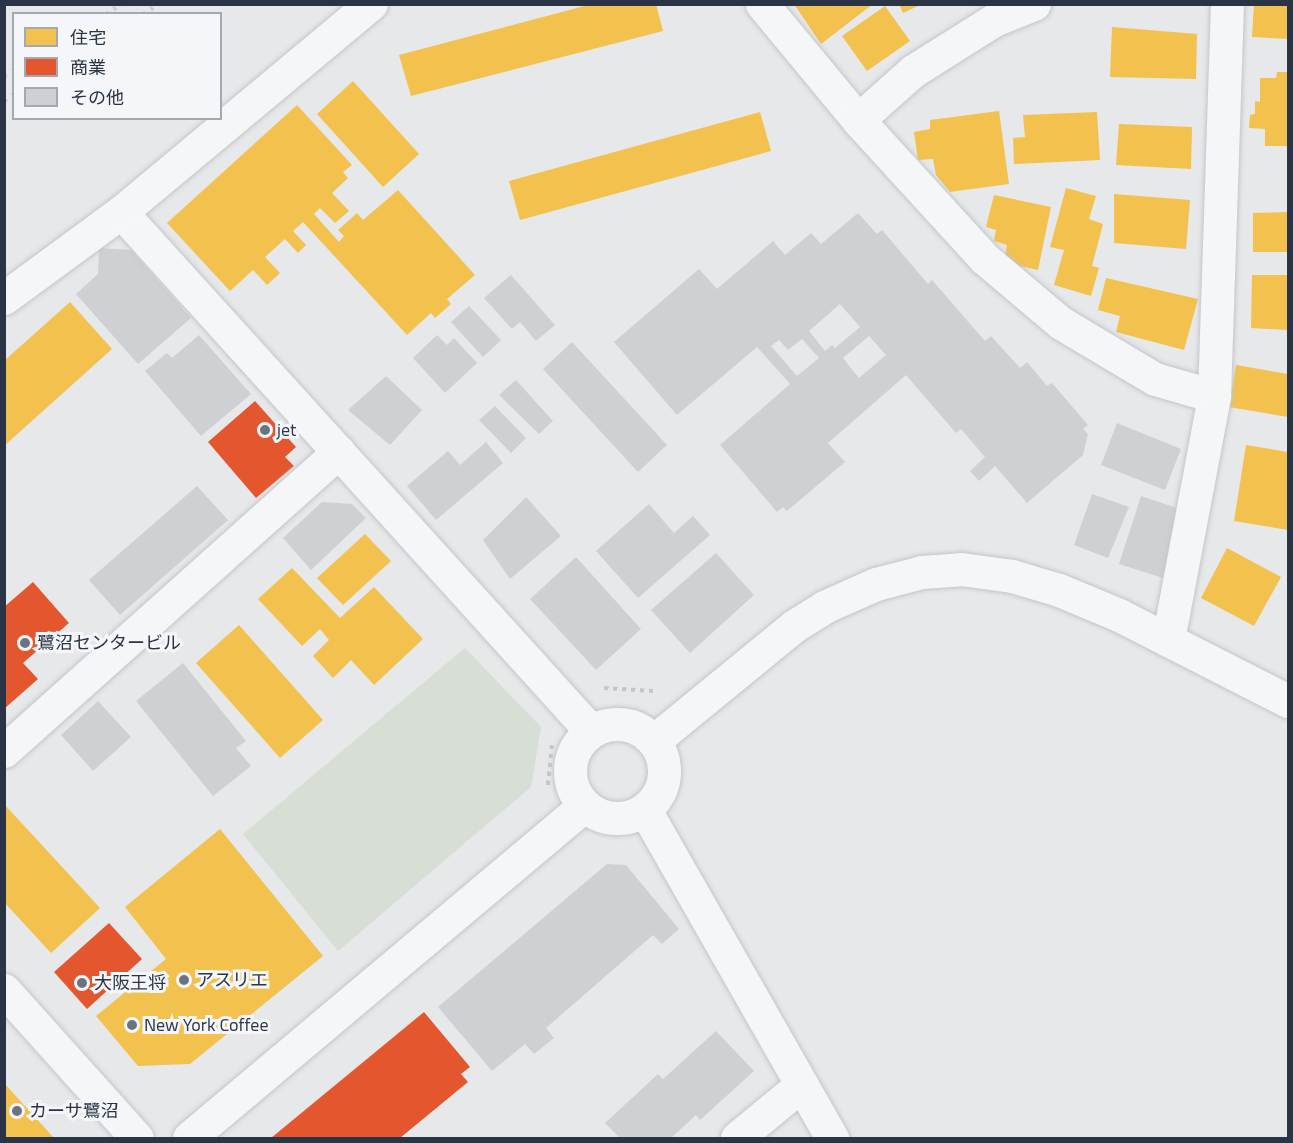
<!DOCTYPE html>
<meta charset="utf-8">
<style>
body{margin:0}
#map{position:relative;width:1293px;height:1143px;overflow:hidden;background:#e6e8ea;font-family:"Titillium Web","Noto Sans JP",sans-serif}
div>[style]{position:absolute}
.green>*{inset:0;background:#d6ded6}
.homes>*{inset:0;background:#f2c14e}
.shops>*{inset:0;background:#e4572e}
.building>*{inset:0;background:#ced0d3}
.path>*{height:4px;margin-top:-2px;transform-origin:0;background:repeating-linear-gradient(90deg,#c5c6ca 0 4.5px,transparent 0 9px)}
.roads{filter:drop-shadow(0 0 2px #c4c6c8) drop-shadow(0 0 2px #c4c6c8)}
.minor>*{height:33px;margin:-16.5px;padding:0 16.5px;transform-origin:16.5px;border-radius:16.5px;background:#f5f6f7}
.minor>.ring{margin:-16.5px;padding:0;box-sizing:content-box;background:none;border:33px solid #f5f6f7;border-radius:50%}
.rail>*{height:4.5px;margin-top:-2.25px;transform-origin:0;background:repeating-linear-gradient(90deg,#cecfd2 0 3px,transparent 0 9px)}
.dots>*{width:16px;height:16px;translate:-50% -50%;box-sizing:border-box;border:3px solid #f4f6f9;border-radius:50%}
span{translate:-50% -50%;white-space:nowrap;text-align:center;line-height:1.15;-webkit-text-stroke:6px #f4f6f9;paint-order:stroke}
.poi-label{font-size:18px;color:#2b3445}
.left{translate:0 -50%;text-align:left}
.frame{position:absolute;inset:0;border:6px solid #2b3445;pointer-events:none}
.legend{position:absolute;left:12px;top:12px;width:210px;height:108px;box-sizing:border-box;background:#f4f6f9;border:2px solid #a4a8b1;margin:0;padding:8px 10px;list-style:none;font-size:18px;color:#2b3445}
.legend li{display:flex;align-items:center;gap:12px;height:30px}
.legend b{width:30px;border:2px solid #a4a8b1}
</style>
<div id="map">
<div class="green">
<i style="clip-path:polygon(465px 648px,541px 727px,531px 787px,338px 951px,243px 834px)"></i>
</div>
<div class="homes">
<i style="clip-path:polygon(592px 4px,656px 4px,663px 31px,411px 96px,399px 55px)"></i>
<i style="clip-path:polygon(794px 4px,873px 4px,821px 44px)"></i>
<i style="clip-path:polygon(899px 4px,922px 4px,903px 13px)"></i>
<i style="clip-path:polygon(1254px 4px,1288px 4px,1288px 39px,1252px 37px)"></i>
<i style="clip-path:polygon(885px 6px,910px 41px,867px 71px,842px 36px)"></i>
<i style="clip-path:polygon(1112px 27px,1197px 34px,1196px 79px,1110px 77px)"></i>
<i style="clip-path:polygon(1277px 72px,1288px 72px,1288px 146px,1265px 146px,1265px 129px,1249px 128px,1250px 115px,1255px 114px,1255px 101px,1260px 102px,1260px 78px,1276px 78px)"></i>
<i style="clip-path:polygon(353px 81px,419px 154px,383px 187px,317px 114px)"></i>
<i style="clip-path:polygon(297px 105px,352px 165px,343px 172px,348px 178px,332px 193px,349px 211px,335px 223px,320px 208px,314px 214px,339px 242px,344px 236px,338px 230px,357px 213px,363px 220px,398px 190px,475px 275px,447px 299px,451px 304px,435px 318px,431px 313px,407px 335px,303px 222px,293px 231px,306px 245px,298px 253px,285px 239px,265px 257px,280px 273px,267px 285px,253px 270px,230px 291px,167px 223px)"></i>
<i style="clip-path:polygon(999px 111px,1009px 184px,950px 192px,936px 175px,933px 159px,918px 160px,914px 132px,930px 129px,930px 120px)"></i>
<i style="clip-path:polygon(760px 112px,771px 151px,520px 220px,509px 181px)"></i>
<i style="clip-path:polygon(1097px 112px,1100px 160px,1014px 164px,1013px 138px,1025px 137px,1023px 115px)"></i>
<i style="clip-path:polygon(1119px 124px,1192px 127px,1191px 169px,1116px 165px)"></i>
<i style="clip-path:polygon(1066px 188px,1096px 196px,1089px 219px,1103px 224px,1092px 266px,1099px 268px,1091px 296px,1054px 285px,1064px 250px,1050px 247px)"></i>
<i style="clip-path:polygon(1114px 194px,1190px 200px,1186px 249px,1114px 243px)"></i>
<i style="clip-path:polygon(994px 195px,1051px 207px,1038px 270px,1015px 265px,1005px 257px,1007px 245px,994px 241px,996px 230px,986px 227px)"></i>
<i style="clip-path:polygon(1288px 212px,1288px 252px,1253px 252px,1253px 213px)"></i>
<i style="clip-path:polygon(1252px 275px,1288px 275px,1288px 330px,1251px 328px)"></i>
<i style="clip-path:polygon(1106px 278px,1198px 299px,1184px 350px,1116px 332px,1120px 316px,1098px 310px)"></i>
<i style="clip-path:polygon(70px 302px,112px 349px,4px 446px,4px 361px)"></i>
<i style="clip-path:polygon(1236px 365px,1288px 374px,1288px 417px,1229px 407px)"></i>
<i style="clip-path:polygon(1246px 445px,1288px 452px,1288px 530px,1234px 521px)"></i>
<i style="clip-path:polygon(365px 534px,391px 561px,343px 605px,317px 578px)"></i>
<i style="clip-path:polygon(1227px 548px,1281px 577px,1254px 626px,1201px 598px)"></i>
<i style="clip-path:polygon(292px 568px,340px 618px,374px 587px,423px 639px,374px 685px,351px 660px,333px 678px,313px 656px,329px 640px,320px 629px,302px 646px,258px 599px)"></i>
<i style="clip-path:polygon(239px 625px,323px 720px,280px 758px,196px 663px)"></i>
<i style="clip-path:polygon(4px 804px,100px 908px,51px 953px,4px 902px)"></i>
<i style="clip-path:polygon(220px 829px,323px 956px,190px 1064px,138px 1066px,96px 1016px,166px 959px,125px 907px)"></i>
<i style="clip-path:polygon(4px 1083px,54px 1138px,4px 1138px)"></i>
</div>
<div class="shops">
<i style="clip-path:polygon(255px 401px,296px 447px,285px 457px,294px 466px,256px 498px,208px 442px)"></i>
<i style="clip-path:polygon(33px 582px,69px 623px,23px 663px,38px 679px,4px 709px,4px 607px)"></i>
<i style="clip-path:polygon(109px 923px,142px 959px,87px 1009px,54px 972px)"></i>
<i style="clip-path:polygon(424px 1012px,470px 1067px,461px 1074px,468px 1082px,400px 1138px,271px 1138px)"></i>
</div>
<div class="building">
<i style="clip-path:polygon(evenodd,858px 213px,877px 234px,882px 230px,928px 284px,932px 280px,985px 341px,991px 336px,1020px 368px,1027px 362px,1047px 386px,1052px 383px,1088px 425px,1083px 429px,1088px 434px,1083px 455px,1027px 503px,995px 466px,979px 481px,970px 471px,985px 457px,961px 429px,956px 433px,906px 375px,828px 443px,845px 462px,787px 511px,783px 507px,777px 512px,720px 445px,790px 384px,757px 347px,677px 415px,614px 342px,699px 269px,717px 289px,773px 241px,785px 255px,811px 233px,821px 244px,858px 213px,840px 304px,860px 327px,835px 348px,832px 345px,825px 351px,809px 331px,840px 304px,858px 213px,869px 336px,886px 355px,859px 378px,843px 358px,869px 336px,858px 213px,802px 339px,819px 358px,797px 376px,771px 346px,779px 340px,788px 350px,802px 339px)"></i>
<i style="clip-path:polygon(99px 248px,131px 250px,191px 318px,138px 364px,76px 294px,98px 274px)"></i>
<i style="clip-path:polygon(511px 275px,555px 325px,536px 341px,520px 322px,512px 329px,484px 298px)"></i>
<i style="clip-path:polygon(469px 306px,501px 340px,483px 357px,451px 322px)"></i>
<i style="clip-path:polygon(199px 335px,251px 394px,201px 436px,145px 371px,167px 353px,172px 358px)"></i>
<i style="clip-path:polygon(437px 335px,447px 345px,454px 338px,477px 363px,445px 393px,413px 358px)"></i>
<i style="clip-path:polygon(572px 342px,667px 445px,638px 472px,543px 369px)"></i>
<i style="clip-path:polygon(386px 376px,422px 410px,390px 445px,348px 410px)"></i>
<i style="clip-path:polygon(516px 380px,553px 421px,539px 434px,499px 395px)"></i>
<i style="clip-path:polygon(495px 406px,526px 438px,511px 453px,479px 420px)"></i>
<i style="clip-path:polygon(1117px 423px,1181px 449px,1165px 490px,1101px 465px)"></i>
<i style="clip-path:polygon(486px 442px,503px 463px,436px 520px,407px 486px,448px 451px,460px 465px)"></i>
<i style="clip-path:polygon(197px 486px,228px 520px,120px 615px,89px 580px)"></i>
<i style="clip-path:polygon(1092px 494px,1129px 507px,1108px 558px,1074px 545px)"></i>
<i style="clip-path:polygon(1141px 496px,1180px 509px,1163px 578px,1119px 564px)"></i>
<i style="clip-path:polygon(526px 497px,561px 536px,510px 579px,483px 540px)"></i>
<i style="clip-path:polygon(322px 502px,352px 504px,366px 518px,311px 570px,283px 538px)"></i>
<i style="clip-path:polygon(649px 504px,674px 533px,693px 516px,710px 535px,638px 598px,596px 551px)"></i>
<i style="clip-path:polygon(716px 553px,754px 595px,690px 653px,651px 610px)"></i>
<i style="clip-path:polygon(576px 557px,641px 629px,596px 670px,530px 599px)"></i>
<i style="clip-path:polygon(183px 663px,246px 741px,236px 748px,251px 766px,213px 796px,136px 701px)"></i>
<i style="clip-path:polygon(98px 701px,131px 737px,93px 771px,61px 735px)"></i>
<i style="clip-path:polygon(607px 864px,626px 865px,679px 929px,662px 944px,653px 935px,546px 1028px,554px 1038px,534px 1054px,525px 1044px,492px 1071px,438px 1007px)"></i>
<i style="clip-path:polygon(716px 1031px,754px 1071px,700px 1120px,696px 1115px,671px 1138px,620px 1138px,605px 1123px,658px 1074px,663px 1079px)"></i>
</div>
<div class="path">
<i style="left:604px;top:688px;width:49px;rotate:3.5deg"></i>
<i style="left:548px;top:785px;width:40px;rotate:-84.3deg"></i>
</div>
<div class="roads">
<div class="minor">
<i style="left:762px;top:4px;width:151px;rotate:50.4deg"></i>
<i style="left:858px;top:120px;width:188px;rotate:47.6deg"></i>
<i style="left:985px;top:259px;width:99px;rotate:40.1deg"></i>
<i style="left:1061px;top:323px;width:109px;rotate:30.8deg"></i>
<i style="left:1155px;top:379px;width:61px;rotate:16.1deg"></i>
<i style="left:858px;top:120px;width:74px;rotate:-41.7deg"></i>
<i style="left:913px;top:71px;width:96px;rotate:-32.2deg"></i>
<i style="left:994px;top:20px;width:43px;rotate:-21.8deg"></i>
<i style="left:121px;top:212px;width:699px;rotate:47.84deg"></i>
<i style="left:4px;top:298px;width:145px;rotate:-36.3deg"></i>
<i style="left:121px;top:212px;width:325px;rotate:-39.8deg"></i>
<i style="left:1168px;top:640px;width:248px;rotate:-79.3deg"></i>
<i style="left:1214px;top:396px;width:392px;rotate:-88.1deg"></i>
<i class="ring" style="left:570px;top:724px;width:61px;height:61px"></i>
<i style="left:656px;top:739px;width:178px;rotate:-39.3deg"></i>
<i style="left:794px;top:626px;width:36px;rotate:-32deg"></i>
<i style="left:824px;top:607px;width:57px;rotate:-23.9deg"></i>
<i style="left:876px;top:584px;width:48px;rotate:-14.6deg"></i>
<i style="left:922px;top:572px;width:39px;rotate:-4deg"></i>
<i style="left:961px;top:569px;width:51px;rotate:7.8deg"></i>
<i style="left:1012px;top:576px;width:49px;rotate:16.6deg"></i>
<i style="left:1059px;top:590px;width:65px;rotate:22.6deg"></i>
<i style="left:1119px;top:615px;width:190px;rotate:27deg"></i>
<i style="left:4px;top:751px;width:449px;rotate:-41.8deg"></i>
<i style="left:645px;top:810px;width:378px;rotate:60.3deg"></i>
<i style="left:4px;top:990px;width:199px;rotate:48.1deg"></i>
<i style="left:189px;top:1138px;width:516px;rotate:-40.05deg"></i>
<i style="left:737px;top:1138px;width:83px;rotate:-39.6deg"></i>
</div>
</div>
<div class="rail">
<i style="left:106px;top:14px;width:18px;rotate:-34deg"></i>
<i style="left:143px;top:14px;width:18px;rotate:-34deg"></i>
<i style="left:4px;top:75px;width:11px;rotate:-27deg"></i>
<i style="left:4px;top:100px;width:12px;rotate:-31deg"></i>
</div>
<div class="dots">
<i style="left:265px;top:430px;background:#6c737f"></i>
<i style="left:25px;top:643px;background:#6c737f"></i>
<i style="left:184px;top:980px;background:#6c737f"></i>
<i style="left:82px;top:983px;background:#6c737f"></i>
<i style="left:132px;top:1025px;background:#6c737f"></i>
<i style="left:17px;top:1111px;background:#6c737f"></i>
</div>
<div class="poi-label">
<span class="left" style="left:277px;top:430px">jet</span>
<span class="left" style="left:37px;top:643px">鷺沼センタービル</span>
<span class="left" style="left:196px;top:980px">アスリエ</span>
<span class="left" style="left:94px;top:983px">大阪王将</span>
<span class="left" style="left:144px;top:1025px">New York Coffee</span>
<span class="left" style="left:29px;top:1111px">カーサ鷺沼</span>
</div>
<div class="frame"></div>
<ul class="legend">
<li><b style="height:16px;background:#f2c14e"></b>住宅</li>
<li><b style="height:16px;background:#e4572e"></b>商業</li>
<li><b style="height:16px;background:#ced0d3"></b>その他</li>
</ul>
</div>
